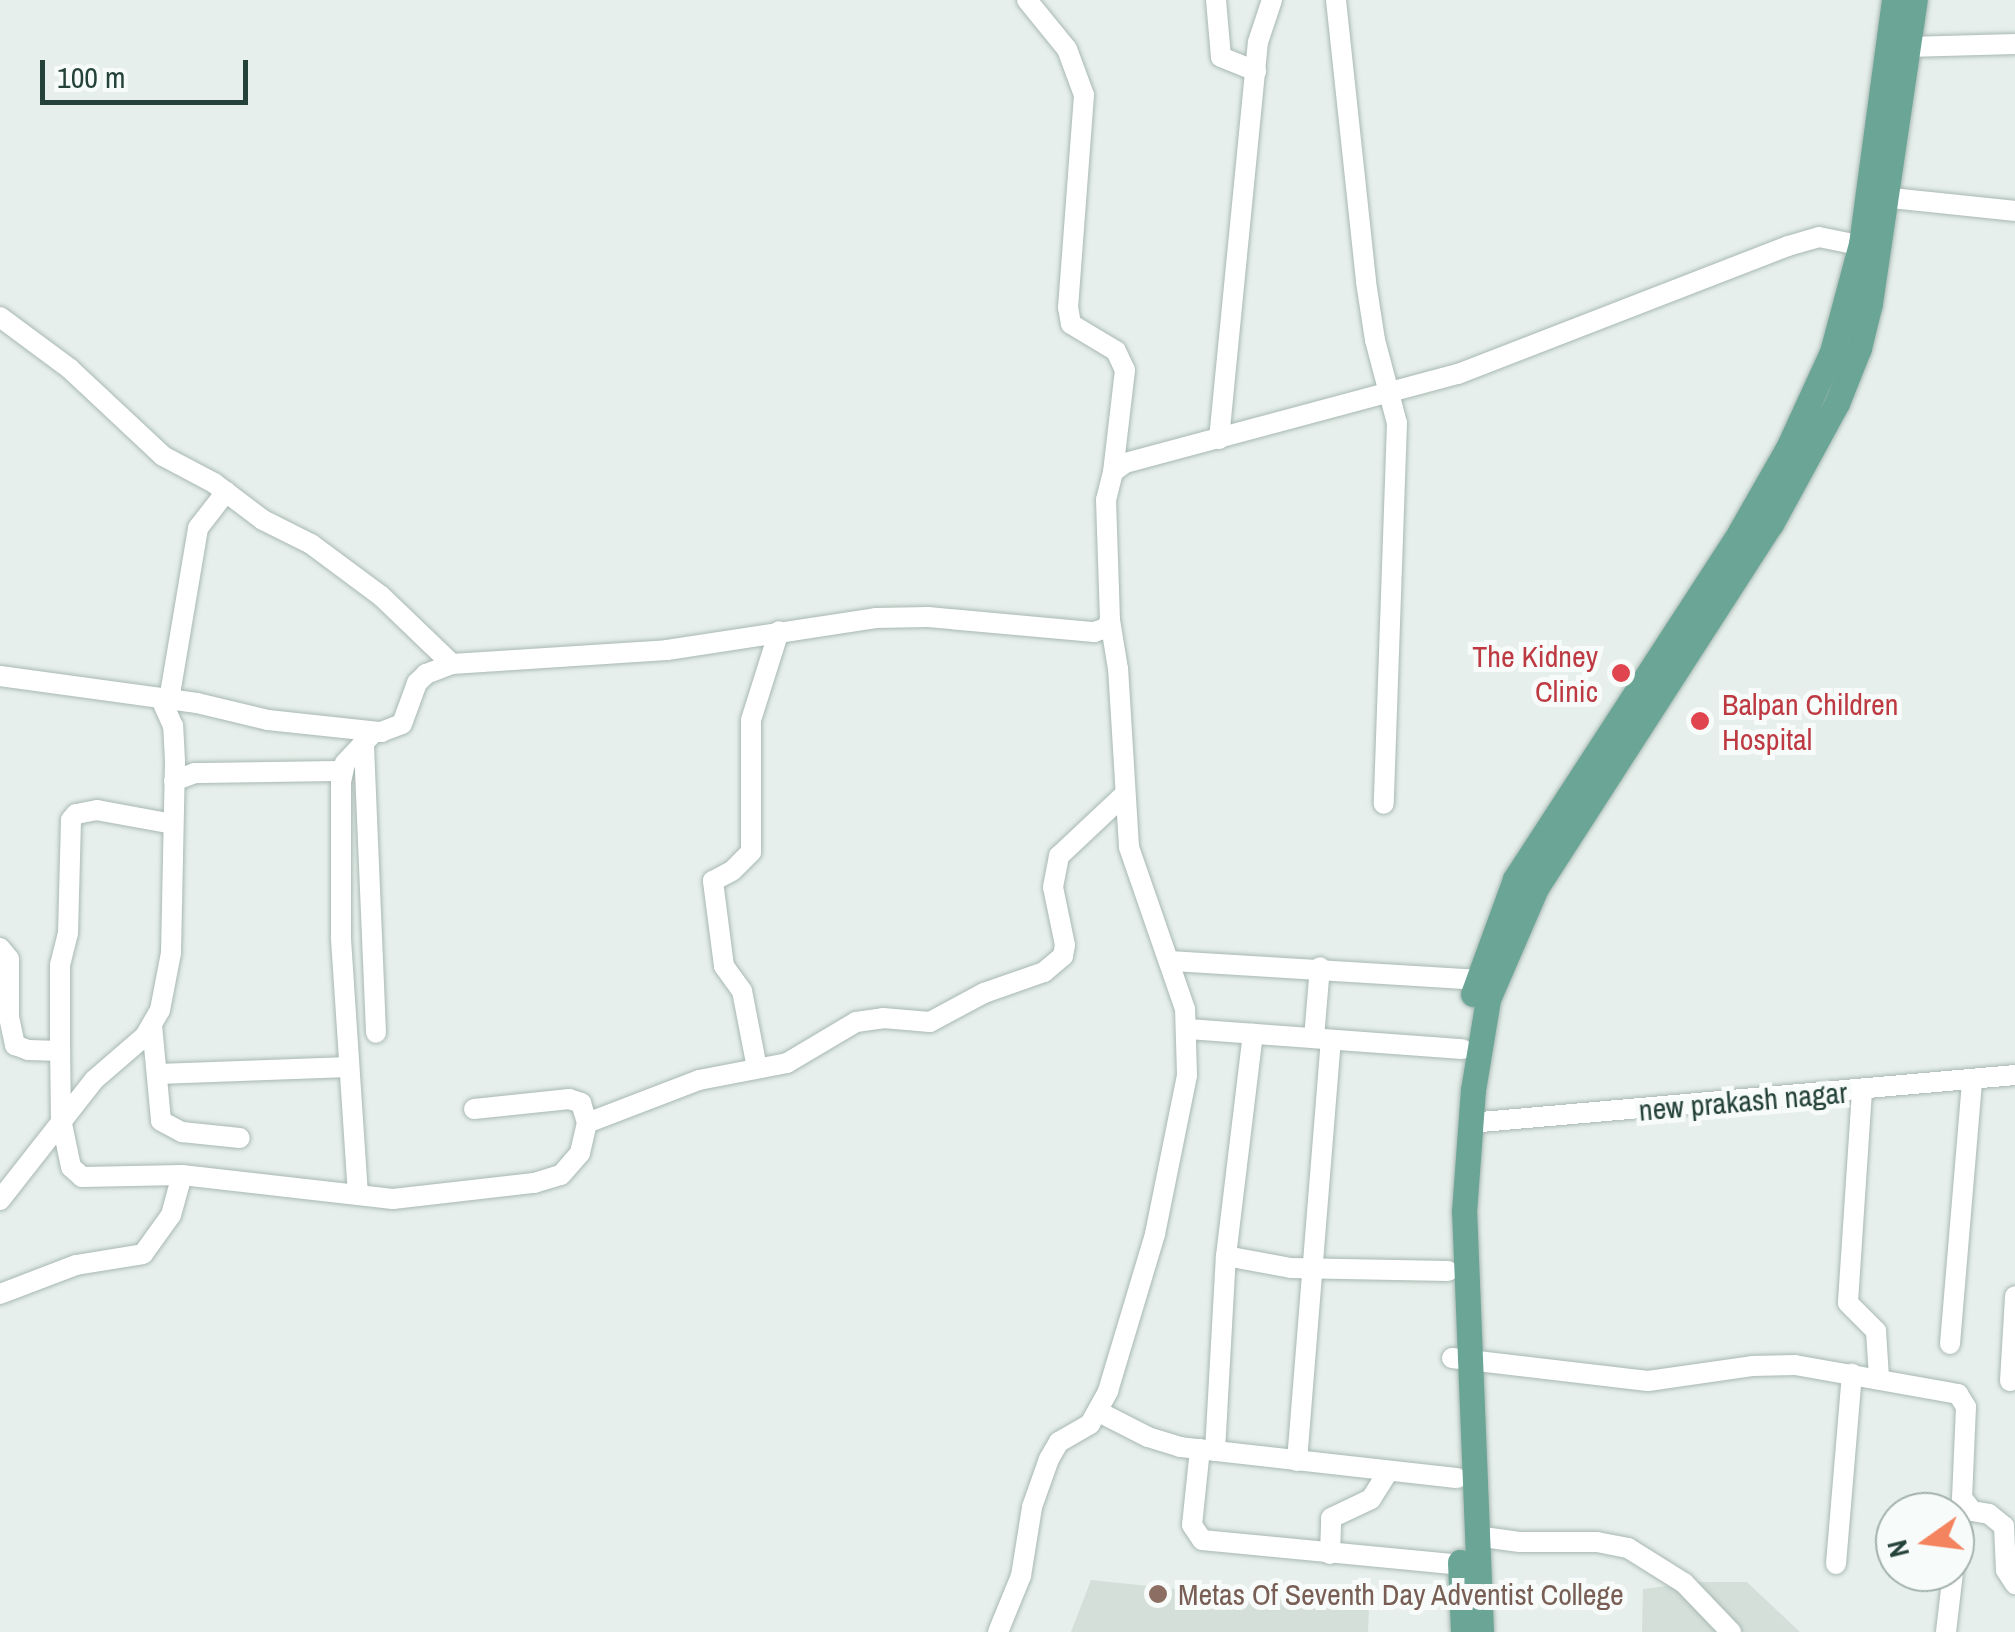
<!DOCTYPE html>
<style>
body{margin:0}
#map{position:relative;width:2015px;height:1632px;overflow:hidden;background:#e6efeb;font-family:"Archivo Narrow",sans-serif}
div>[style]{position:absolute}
.built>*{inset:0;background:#d4dfda}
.roads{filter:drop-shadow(0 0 2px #a8b8b2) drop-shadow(0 0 2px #a8b8b2)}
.minor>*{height:20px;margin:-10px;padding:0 10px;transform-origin:10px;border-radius:10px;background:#fff}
.major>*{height:25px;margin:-12.5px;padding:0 12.5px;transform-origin:12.5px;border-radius:12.5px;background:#6aa596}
.dots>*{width:28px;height:28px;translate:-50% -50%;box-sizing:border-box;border:5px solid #f7fbf9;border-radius:50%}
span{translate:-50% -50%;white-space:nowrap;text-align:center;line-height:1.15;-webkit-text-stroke:10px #f7fbf9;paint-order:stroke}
.health-label{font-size:30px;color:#be3a42}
.right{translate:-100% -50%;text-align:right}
.left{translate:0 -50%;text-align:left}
.street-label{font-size:30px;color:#24423a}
.education-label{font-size:30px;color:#785e54}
.north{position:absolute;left:1875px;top:1492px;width:100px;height:100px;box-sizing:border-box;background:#f7fbf9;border:2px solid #a3b1ad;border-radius:50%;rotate:256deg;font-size:28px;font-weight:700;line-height:40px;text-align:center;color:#24423a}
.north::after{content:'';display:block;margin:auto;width:35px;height:45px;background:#f4845f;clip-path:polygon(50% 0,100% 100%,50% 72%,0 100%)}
.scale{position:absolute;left:40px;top:60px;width:208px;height:45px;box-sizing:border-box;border:5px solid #24423a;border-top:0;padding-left:12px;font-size:30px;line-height:35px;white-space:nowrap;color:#24423a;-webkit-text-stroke:8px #f7fbf9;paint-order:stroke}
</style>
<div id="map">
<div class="built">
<i style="clip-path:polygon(1091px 1580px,1369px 1609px,1368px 1632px,1071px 1632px)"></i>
<i style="clip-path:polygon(1698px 1582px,1747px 1582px,1800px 1632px,1642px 1632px,1643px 1589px)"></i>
</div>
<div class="roads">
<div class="minor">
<i style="left:1027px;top:0;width:63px;rotate:50.8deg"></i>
<i style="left:1067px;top:49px;width:49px;rotate:69.7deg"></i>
<i style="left:1084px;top:95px;width:213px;rotate:94.3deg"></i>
<i style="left:1068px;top:307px;width:17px;rotate:80deg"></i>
<i style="left:1071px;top:324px;width:52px;rotate:31deg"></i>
<i style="left:1116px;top:351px;width:21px;rotate:65deg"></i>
<i style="left:1125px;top:370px;width:103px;rotate:96.7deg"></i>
<i style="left:1216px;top:0;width:57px;rotate:85deg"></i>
<i style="left:1221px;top:57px;width:38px;rotate:22deg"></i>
<i style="left:1336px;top:0;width:284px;rotate:83.9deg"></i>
<i style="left:1366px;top:282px;width:59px;rotate:81.2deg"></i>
<i style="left:1375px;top:340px;width:86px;rotate:75.2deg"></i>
<i style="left:1397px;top:423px;width:381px;rotate:92deg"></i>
<i style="left:1908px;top:47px;width:107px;rotate:-1.6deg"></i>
<i style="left:1873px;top:196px;width:143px;rotate:6deg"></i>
<i style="left:0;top:317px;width:86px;rotate:36.5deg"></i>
<i style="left:69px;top:368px;width:129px;rotate:43.1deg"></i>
<i style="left:163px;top:456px;width:58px;rotate:27.9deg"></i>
<i style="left:214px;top:483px;width:61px;rotate:37.1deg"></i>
<i style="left:263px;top:520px;width:54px;rotate:26.6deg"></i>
<i style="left:311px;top:544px;width:87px;rotate:36.6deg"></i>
<i style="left:381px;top:596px;width:98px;rotate:43.8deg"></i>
<i style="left:1219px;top:439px;width:399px;rotate:-84.4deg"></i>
<i style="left:1258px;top:42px;width:44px;rotate:-71.6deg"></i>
<i style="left:0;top:676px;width:199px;rotate:7.8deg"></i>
<i style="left:197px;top:703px;width:73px;rotate:13.5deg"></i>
<i style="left:268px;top:720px;width:114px;rotate:6.1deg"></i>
<i style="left:381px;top:732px;width:22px;rotate:-21deg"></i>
<i style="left:402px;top:724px;width:44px;rotate:-69.9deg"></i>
<i style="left:417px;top:683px;width:13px;rotate:-45deg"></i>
<i style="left:426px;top:674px;width:28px;rotate:-21deg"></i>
<i style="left:452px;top:664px;width:215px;rotate:-3.7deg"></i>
<i style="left:667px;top:650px;width:211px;rotate:-8.7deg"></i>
<i style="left:876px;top:618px;width:52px;rotate:-1.1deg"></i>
<i style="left:928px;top:617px;width:167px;rotate:5.2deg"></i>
<i style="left:1094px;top:632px;width:13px;rotate:-18deg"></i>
<i style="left:1106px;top:628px;width:9px;rotate:-63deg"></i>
<i style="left:1110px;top:620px;width:120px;rotate:-91.9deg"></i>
<i style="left:1106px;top:500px;width:29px;rotate:-76deg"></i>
<i style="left:1113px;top:472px;width:15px;rotate:-37deg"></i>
<i style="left:1125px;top:463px;width:345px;rotate:-15deg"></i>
<i style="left:1458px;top:374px;width:354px;rotate:-21.2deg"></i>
<i style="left:1788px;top:246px;width:32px;rotate:-16deg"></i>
<i style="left:1819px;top:237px;width:55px;rotate:11.5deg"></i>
<i style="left:169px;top:700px;width:174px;rotate:-80.4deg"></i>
<i style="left:198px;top:528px;width:46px;rotate:-52.1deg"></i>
<i style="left:364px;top:746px;width:287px;rotate:87.6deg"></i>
<i style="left:174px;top:781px;width:22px;rotate:-21deg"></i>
<i style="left:195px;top:773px;width:148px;rotate:-0.8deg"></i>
<i style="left:173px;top:824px;width:77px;rotate:-169.6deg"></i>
<i style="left:97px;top:810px;width:21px;rotate:169deg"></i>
<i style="left:76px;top:814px;width:8px;rotate:130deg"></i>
<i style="left:71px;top:820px;width:113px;rotate:91.5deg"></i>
<i style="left:68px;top:933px;width:33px;rotate:104deg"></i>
<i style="left:60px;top:965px;width:77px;rotate:90deg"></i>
<i style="left:60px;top:1042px;width:77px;rotate:89.3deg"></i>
<i style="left:61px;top:1119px;width:49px;rotate:78.2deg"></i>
<i style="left:71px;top:1167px;width:15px;rotate:42deg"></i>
<i style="left:82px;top:1177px;width:100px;rotate:-1.1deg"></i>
<i style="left:182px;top:1175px;width:212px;rotate:6.5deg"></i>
<i style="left:393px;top:1199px;width:142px;rotate:-6.5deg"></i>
<i style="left:534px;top:1183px;width:28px;rotate:-17deg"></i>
<i style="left:561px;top:1175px;width:29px;rotate:-49deg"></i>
<i style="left:580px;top:1153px;width:31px;rotate:-77deg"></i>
<i style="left:587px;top:1123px;width:120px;rotate:-21deg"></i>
<i style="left:699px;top:1080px;width:90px;rotate:-10.9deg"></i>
<i style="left:787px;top:1063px;width:80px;rotate:-30.7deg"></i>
<i style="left:856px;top:1022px;width:27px;rotate:-8deg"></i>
<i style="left:883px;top:1018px;width:47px;rotate:4.9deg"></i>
<i style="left:930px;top:1022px;width:61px;rotate:-28.2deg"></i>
<i style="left:984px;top:993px;width:64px;rotate:-19.3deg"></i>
<i style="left:1044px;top:972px;width:25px;rotate:-40deg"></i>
<i style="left:1063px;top:956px;width:11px;rotate:-80deg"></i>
<i style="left:1065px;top:945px;width:59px;rotate:-101.7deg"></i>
<i style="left:1053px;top:887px;width:32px;rotate:-79deg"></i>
<i style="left:1059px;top:856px;width:89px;rotate:-43.2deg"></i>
<i style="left:0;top:948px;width:14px;rotate:51deg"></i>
<i style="left:9px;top:959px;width:58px;rotate:90deg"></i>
<i style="left:9px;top:1017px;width:29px;rotate:78deg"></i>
<i style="left:15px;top:1045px;width:14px;rotate:21deg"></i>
<i style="left:28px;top:1050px;width:32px;rotate:2deg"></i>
<i style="left:1171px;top:961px;width:308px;rotate:3.5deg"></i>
<i style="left:152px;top:1025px;width:96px;rotate:84.6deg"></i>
<i style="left:161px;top:1121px;width:24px;rotate:28deg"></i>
<i style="left:182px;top:1132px;width:58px;rotate:5.9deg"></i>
<i style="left:1188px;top:1029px;width:275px;rotate:4.2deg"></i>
<i style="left:1314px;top:1038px;width:71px;rotate:-85.2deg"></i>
<i style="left:757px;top:1068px;width:78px;rotate:-101deg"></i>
<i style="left:742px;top:991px;width:31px;rotate:-126deg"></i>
<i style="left:724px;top:966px;width:86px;rotate:-97.4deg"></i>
<i style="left:713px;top:881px;width:21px;rotate:-28deg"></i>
<i style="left:732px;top:871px;width:27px;rotate:-45deg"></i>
<i style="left:751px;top:852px;width:132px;rotate:-90deg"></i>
<i style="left:751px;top:720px;width:93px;rotate:-72.5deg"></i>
<i style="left:158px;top:1074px;width:191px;rotate:-2.1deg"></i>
<i style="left:1862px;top:1091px;width:212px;rotate:93.8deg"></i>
<i style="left:1848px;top:1303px;width:40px;rotate:45deg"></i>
<i style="left:1876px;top:1331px;width:47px;rotate:86.3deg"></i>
<i style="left:474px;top:1109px;width:96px;rotate:-6deg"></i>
<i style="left:569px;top:1099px;width:13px;rotate:18deg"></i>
<i style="left:581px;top:1103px;width:21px;rotate:73deg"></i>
<i style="left:1470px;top:1123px;width:547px;rotate:-5.03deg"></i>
<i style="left:358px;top:1195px;width:260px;rotate:-93.8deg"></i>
<i style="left:341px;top:936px;width:154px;rotate:-90deg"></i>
<i style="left:341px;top:782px;width:19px;rotate:-78deg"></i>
<i style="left:345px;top:763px;width:42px;rotate:-46.9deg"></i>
<i style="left:0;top:1200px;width:152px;rotate:-51.9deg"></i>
<i style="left:94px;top:1080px;width:67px;rotate:-40.8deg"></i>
<i style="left:145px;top:1036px;width:30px;rotate:-60deg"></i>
<i style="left:160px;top:1010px;width:58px;rotate:-79.1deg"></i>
<i style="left:171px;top:953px;width:192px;rotate:-88.8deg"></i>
<i style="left:175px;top:761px;width:35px;rotate:-93deg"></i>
<i style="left:173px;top:726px;width:30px;rotate:-114deg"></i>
<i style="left:1226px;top:1256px;width:66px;rotate:10.5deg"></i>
<i style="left:1291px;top:1268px;width:157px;rotate:1.1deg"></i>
<i style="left:0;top:1294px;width:81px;rotate:-20.9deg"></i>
<i style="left:76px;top:1265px;width:68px;rotate:-9.3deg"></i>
<i style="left:143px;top:1254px;width:48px;rotate:-54.3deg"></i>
<i style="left:171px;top:1215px;width:41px;rotate:-74.6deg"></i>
<i style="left:1950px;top:1344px;width:265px;rotate:-85.2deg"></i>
<i style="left:1452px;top:1358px;width:197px;rotate:6.7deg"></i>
<i style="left:1648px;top:1381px;width:105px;rotate:-8.2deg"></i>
<i style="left:1752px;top:1366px;width:43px;rotate:-1.3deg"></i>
<i style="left:1795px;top:1365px;width:166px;rotate:10.1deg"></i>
<i style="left:1958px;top:1394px;width:15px;rotate:58deg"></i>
<i style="left:1966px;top:1407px;width:91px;rotate:92.5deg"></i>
<i style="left:1962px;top:1498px;width:16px;rotate:52deg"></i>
<i style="left:1972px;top:1511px;width:17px;rotate:10deg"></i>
<i style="left:1989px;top:1514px;width:19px;rotate:39deg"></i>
<i style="left:2004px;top:1526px;width:44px;rotate:87.4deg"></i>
<i style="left:2006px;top:1570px;width:17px;rotate:57deg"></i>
<i style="left:2010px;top:1381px;width:85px;rotate:-86.6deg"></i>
<i style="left:1099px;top:1412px;width:55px;rotate:27deg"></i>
<i style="left:1148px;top:1437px;width:34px;rotate:17deg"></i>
<i style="left:1180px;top:1447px;width:279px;rotate:6.4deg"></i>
<i style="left:1200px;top:1449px;width:76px;rotate:96deg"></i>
<i style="left:1192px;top:1525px;width:18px;rotate:56deg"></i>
<i style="left:1202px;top:1540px;width:259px;rotate:5.5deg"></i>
<i style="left:1215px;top:1451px;width:195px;rotate:-86.8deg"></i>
<i style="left:1226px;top:1256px;width:224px;rotate:-83.1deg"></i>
<i style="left:1297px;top:1461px;width:422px;rotate:-85.4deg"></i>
<i style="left:1476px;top:1536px;width:44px;rotate:7.8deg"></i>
<i style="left:1520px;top:1542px;width:77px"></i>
<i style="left:1597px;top:1542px;width:32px;rotate:11deg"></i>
<i style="left:1628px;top:1548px;width:66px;rotate:32deg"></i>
<i style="left:1684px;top:1583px;width:68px;rotate:46.2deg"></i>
<i style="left:1330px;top:1554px;width:36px;rotate:-88deg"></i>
<i style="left:1331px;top:1518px;width:44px;rotate:-25.4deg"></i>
<i style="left:1371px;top:1499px;width:32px;rotate:-58deg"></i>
<i style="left:1955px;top:1554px;width:56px;rotate:-82.9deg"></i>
<i style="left:1836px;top:1564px;width:191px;rotate:-85.2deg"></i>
<i style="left:998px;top:1632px;width:61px;rotate:-67.7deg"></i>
<i style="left:1021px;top:1576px;width:70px;rotate:-80.9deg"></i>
<i style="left:1032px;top:1507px;width:51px;rotate:-70.5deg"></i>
<i style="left:1049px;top:1459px;width:20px;rotate:-60deg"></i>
<i style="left:1059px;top:1442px;width:36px;rotate:-30deg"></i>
<i style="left:1090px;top:1424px;width:38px;rotate:-61deg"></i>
<i style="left:1108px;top:1391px;width:164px;rotate:-73.3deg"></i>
<i style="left:1155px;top:1234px;width:162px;rotate:-78.6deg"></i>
<i style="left:1187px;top:1075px;width:66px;rotate:-91.7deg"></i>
<i style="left:1185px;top:1009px;width:171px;rotate:-109.1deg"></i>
<i style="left:1129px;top:847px;width:178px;rotate:-93.5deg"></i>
<i style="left:1118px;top:669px;width:50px;rotate:-99.3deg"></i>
<i style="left:1946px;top:1632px;width:60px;rotate:-83.3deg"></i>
</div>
<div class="major">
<i style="left:1473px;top:994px;width:122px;rotate:-69.9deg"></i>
<i style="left:1515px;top:879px;width:414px;rotate:-57deg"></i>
<i style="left:1740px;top:532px;width:97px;rotate:-60.3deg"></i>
<i style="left:1788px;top:448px;width:106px;rotate:-65.4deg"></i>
<i style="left:1832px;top:352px;width:112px;rotate:-75deg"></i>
<i style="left:1861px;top:244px;width:246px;rotate:-82.3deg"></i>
<i style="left:1460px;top:1562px;width:70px;rotate:87.5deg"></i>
<i style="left:1481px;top:1632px;width:420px;rotate:-92.3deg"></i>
<i style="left:1464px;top:1212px;width:122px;rotate:-85.8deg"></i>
<i style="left:1473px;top:1090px;width:92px;rotate:-80.6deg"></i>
<i style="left:1488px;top:999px;width:121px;rotate:-66.6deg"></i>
<i style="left:1536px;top:888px;width:433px;rotate:-57.2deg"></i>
<i style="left:1771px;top:524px;width:138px;rotate:-61.4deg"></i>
<i style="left:1837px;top:403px;width:59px;rotate:-68.2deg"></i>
<i style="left:1859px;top:348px;width:46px;rotate:-76.3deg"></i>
<i style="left:1870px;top:303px;width:306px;rotate:-81.6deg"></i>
</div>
</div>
<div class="dots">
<i style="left:1621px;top:673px;background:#e0444e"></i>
<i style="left:1700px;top:721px;background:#e0444e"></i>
<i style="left:1158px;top:1594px;background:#8d6e63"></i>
</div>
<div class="health-label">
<span class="right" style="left:1598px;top:673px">The Kidney<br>Clinic</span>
<span class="left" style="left:1722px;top:721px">Balpan Children<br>Hospital</span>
</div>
<div class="street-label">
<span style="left:1743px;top:1101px;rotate:-5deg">new prakash nagar</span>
</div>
<div class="education-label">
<span class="left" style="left:1178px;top:1594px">Metas Of Seventh Day Adventist College</span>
</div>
<div class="north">N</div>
<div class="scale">100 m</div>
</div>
